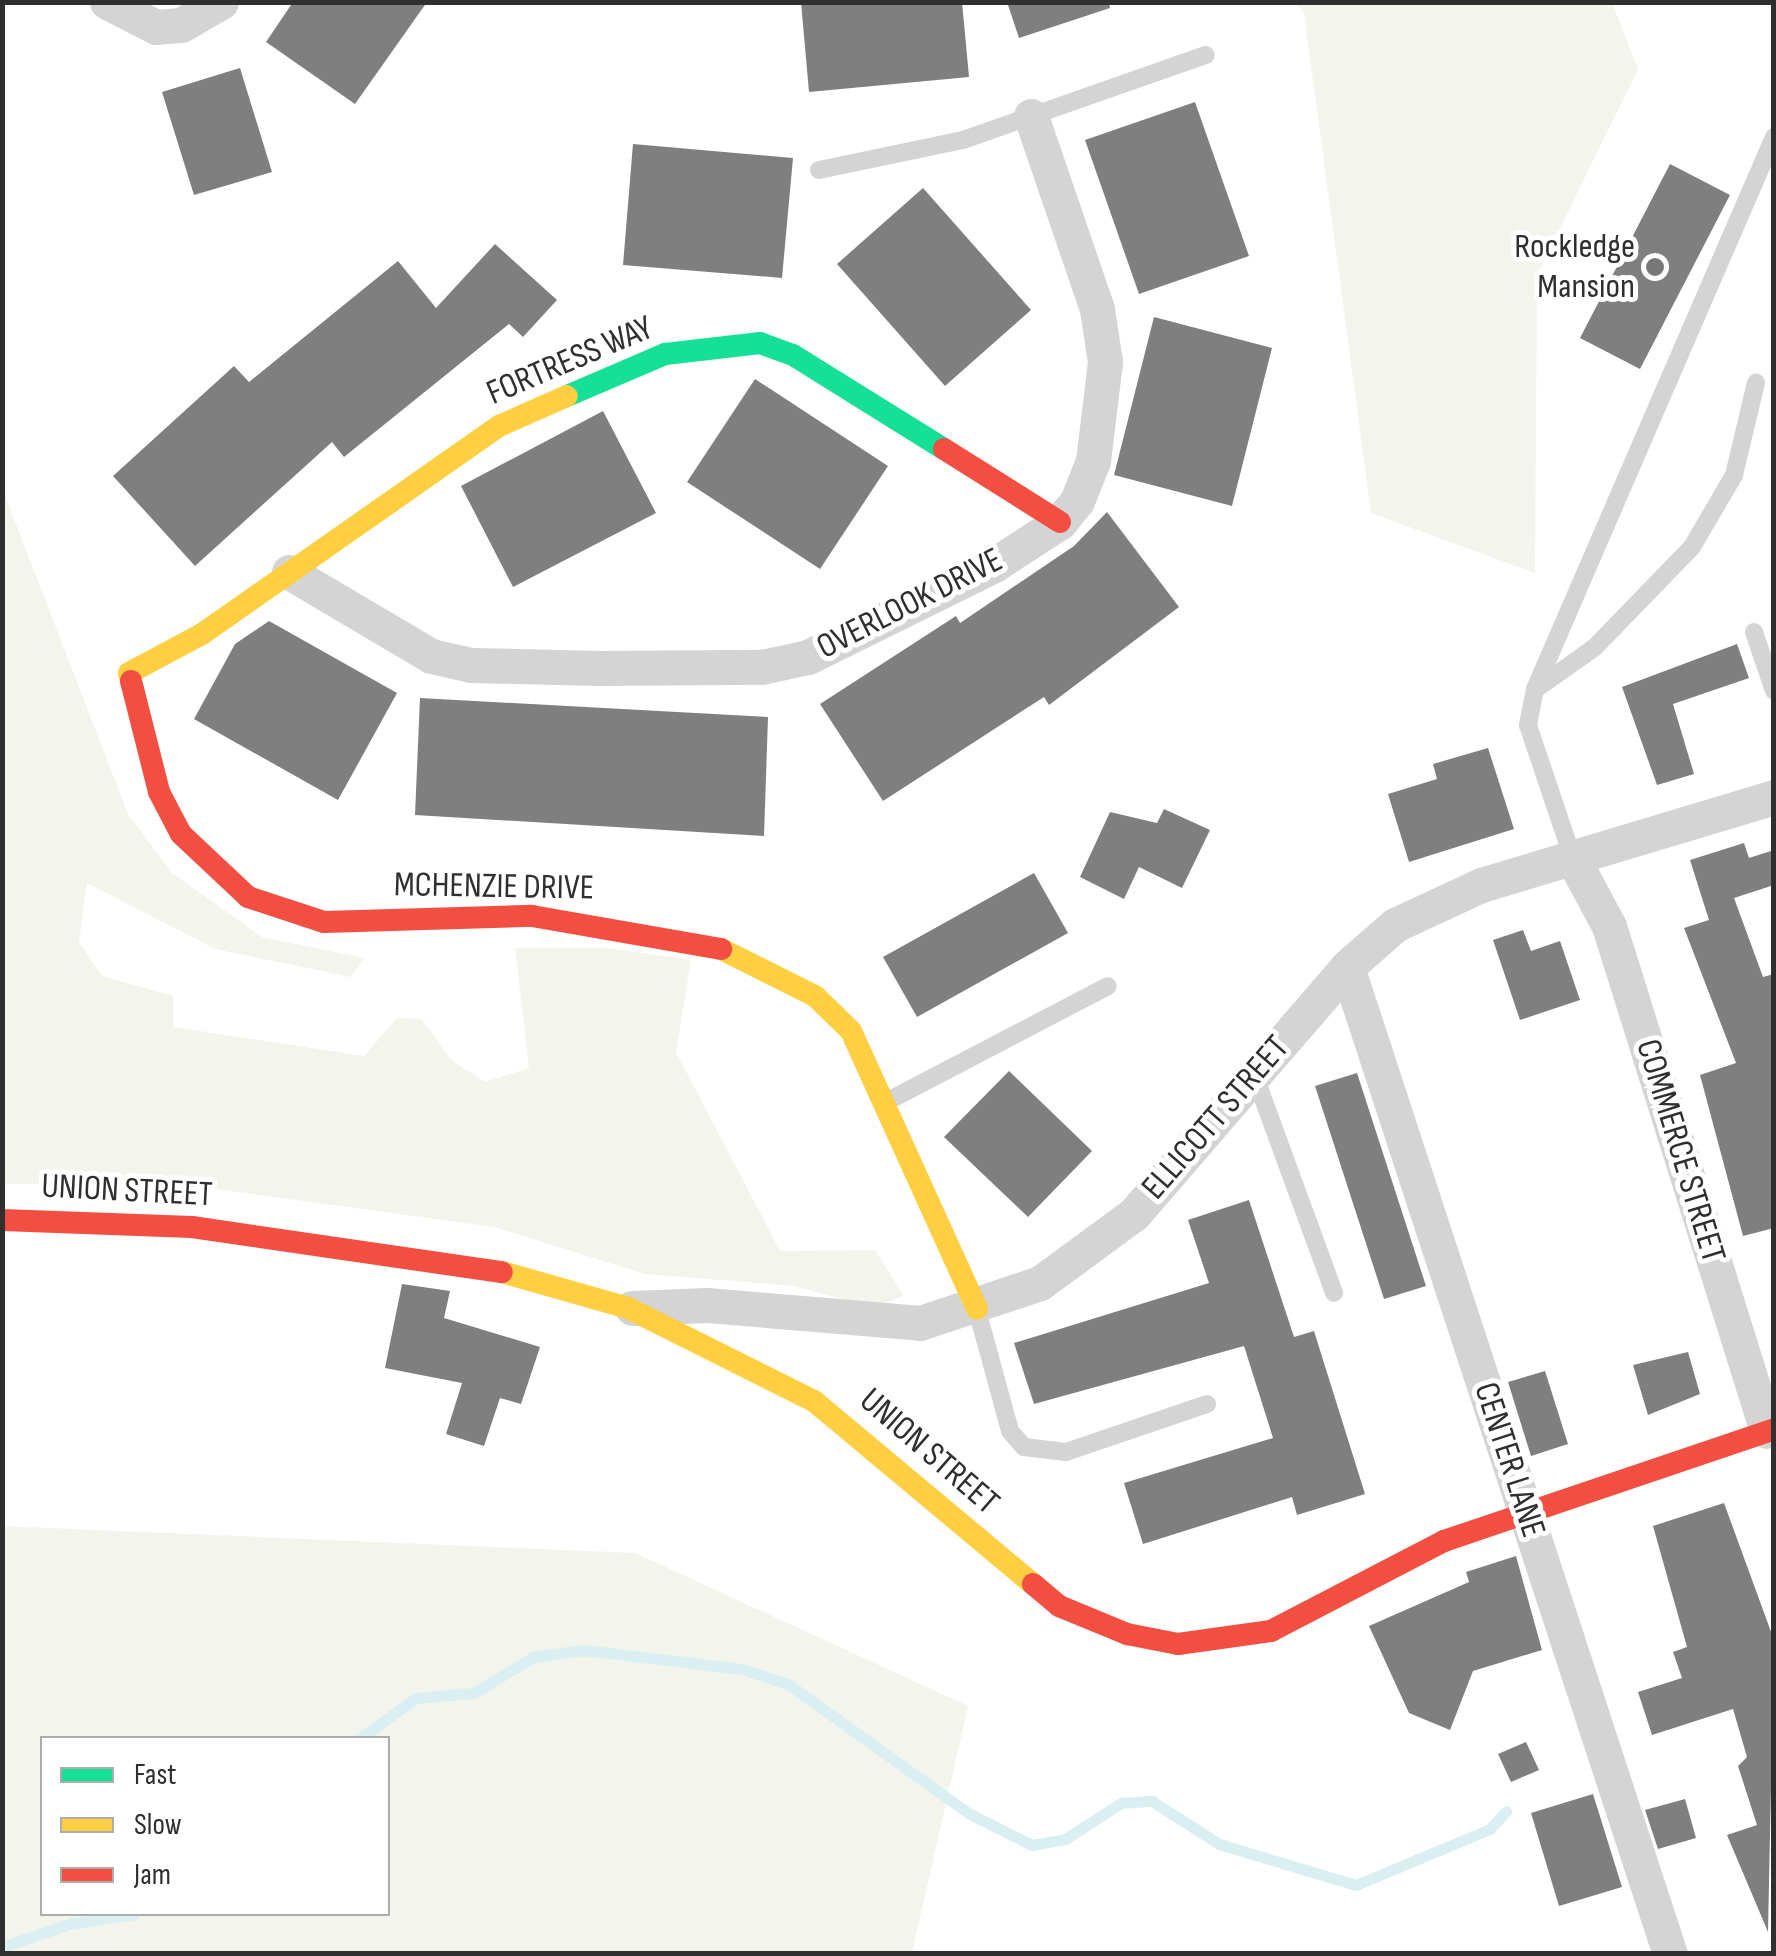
<!DOCTYPE html>
<style>
body{margin:0}
#map{position:relative;width:1776px;height:1956px;overflow:hidden;background:#fff;font-family:"Sofia Sans Condensed",sans-serif}
div>[style]{position:absolute}
.green>*{inset:0;background:#f3f5ec}
.stream>*{height:11px;margin:-5.5px;padding:0 5.5px;transform-origin:5.5px;border-radius:5.5px;background:#d9eff2}
.building>*{inset:0;background:#7f7f7f}
.lane>*{height:18px;margin:-9px;padding:0 9px;transform-origin:9px;border-radius:9px;background:#d4d4d4}
.street>*{height:35px;margin:-17.5px;padding:0 17.5px;transform-origin:17.5px;border-radius:17.5px;background:#d4d4d4}
.fast>*{height:22px;margin:-11px;padding:0 11px;transform-origin:11px;border-radius:11px;background:#16e098}
.slow>*{height:22px;margin:-11px;padding:0 11px;transform-origin:11px;border-radius:11px;background:#ffcf43}
.jam>*{height:22px;margin:-11px;padding:0 11px;transform-origin:11px;border-radius:11px;background:#f24e42}
.dots>*{width:28px;height:28px;translate:-50% -50%;box-sizing:border-box;border:5px solid #fff;border-radius:50%}
span{translate:-50% -50%;white-space:nowrap;text-align:center;line-height:1.15;-webkit-text-stroke:10px #fff;paint-order:stroke}
.poi-label{font-size:35px;color:#2f2f2f}
.right{translate:-100% -50%;text-align:right}
.street-label{font-size:35px;color:#2f2f2f}
.frame{position:absolute;inset:0;border:5px solid #2f2f2f;pointer-events:none}
.legend{position:absolute;left:40px;top:1736px;width:350px;height:180px;box-sizing:border-box;background:#fff;border:2px solid #acacac;margin:0;padding:12px 18px;list-style:none;font-size:30px;color:#2f2f2f}
.legend li{display:flex;align-items:center;gap:20px;height:50px}
.legend b{width:50px;border:2px solid #acacac}
</style>
<div id="map">
<div class="green">
<i style="clip-path:polygon(1296px 3px,1612px 3px,1638px 69px,1537px 275px,1535px 573px,1371px 513px,1304px 13px)"></i>
<i style="clip-path:polygon(2px 488px,128px 814px,172px 873px,262px 937px,364px 958px,351px 977px,215px 949px,87px 883px,79px 942px,102px 976px,173px 996px,173px 1027px,364px 1056px,397px 1018px,422px 1019px,451px 1060px,485px 1082px,529px 1068px,515px 948px,608px 948px,691px 960px,676px 1052px,780px 1251px,875px 1250px,904px 1296px,872px 1307px,794px 1286px,645px 1274px,494px 1227px,186px 1185px,3px 1184px)"></i>
<i style="clip-path:polygon(evenodd,3px 1526px,635px 1553px,968px 1706px,912px 1953px,3px 1953px,3px 1526px,42px 1738px,388px 1738px,388px 1914px,42px 1914px,42px 1738px)"></i>
</div>
<div class="stream">
<i style="left:360px;top:1738px;width:69px;rotate:-35.5deg"></i>
<i style="left:416px;top:1698px;width:58px;rotate:-4.9deg"></i>
<i style="left:474px;top:1693px;width:69px;rotate:-31.4deg"></i>
<i style="left:533px;top:1657px;width:50px;rotate:-8deg"></i>
<i style="left:583px;top:1650px;width:160px;rotate:6.8deg"></i>
<i style="left:742px;top:1669px;width:48px;rotate:18.1deg"></i>
<i style="left:788px;top:1684px;width:221px;rotate:35.6deg"></i>
<i style="left:968px;top:1813px;width:72px;rotate:26.6deg"></i>
<i style="left:1032px;top:1845px;width:34px;rotate:-10deg"></i>
<i style="left:1065px;top:1839px;width:67px;rotate:-32.7deg"></i>
<i style="left:1121px;top:1803px;width:31px;rotate:-4deg"></i>
<i style="left:1152px;top:1801px;width:80px;rotate:32.7deg"></i>
<i style="left:1219px;top:1844px;width:143px;rotate:16.7deg"></i>
<i style="left:1356px;top:1885px;width:145px;rotate:-22.7deg"></i>
<i style="left:1490px;top:1829px;width:24px;rotate:-48deg"></i>
<i style="left:2px;top:1947px;width:71px;rotate:-18.9deg"></i>
<i style="left:69px;top:1924px;width:66px;rotate:-8.7deg"></i>
</div>
<div class="building">
<i style="clip-path:polygon(293px 2px,427px 2px,355px 104px,266px 42px)"></i>
<i style="clip-path:polygon(801px 2px,962px 2px,969px 77px,809px 92px)"></i>
<i style="clip-path:polygon(1007px 2px,1109px 2px,1110px 8px,1019px 38px)"></i>
<i style="clip-path:polygon(240px 68px,272px 172px,194px 195px,162px 92px)"></i>
<i style="clip-path:polygon(1195px 102px,1249px 256px,1139px 294px,1085px 140px)"></i>
<i style="clip-path:polygon(633px 144px,793px 158px,782px 278px,623px 265px)"></i>
<i style="clip-path:polygon(1670px 164px,1730px 195px,1640px 369px,1580px 338px)"></i>
<i style="clip-path:polygon(923px 188px,1031px 310px,945px 386px,837px 264px)"></i>
<i style="clip-path:polygon(495px 244px,557px 300px,523px 337px,509px 324px,344px 457px,332px 442px,195px 566px,113px 476px,234px 366px,249px 382px,398px 261px,436px 308px)"></i>
<i style="clip-path:polygon(1154px 317px,1272px 348px,1232px 506px,1114px 475px)"></i>
<i style="clip-path:polygon(755px 379px,888px 466px,820px 569px,687px 482px)"></i>
<i style="clip-path:polygon(603px 411px,656px 513px,513px 587px,461px 486px)"></i>
<i style="clip-path:polygon(1107px 512px,1179px 607px,1049px 705px,1044px 697px,883px 801px,820px 704px,956px 616px,960px 623px,1074px 546px)"></i>
<i style="clip-path:polygon(269px 621px,397px 693px,338px 800px,194px 719px,235px 644px)"></i>
<i style="clip-path:polygon(1737px 644px,1749px 678px,1673px 704px,1694px 774px,1657px 785px,1622px 687px)"></i>
<i style="clip-path:polygon(420px 698px,768px 717px,764px 836px,415px 815px)"></i>
<i style="clip-path:polygon(1488px 748px,1514px 829px,1409px 862px,1388px 794px,1437px 779px,1433px 764px)"></i>
<i style="clip-path:polygon(1164px 809px,1210px 830px,1182px 888px,1139px 867px,1124px 899px,1080px 877px,1110px 812px,1157px 823px)"></i>
<i style="clip-path:polygon(1744px 843px,1749px 858px,1774px 850px,1774px 885px,1734px 898px,1763px 977px,1774px 974px,1774px 1228px,1743px 1236px,1700px 1075px,1736px 1063px,1684px 928px,1709px 920px,1690px 860px)"></i>
<i style="clip-path:polygon(1034px 873px,1068px 933px,917px 1017px,883px 957px)"></i>
<i style="clip-path:polygon(1523px 930px,1531px 951px,1560px 941px,1580px 1000px,1520px 1020px,1493px 940px)"></i>
<i style="clip-path:polygon(1009px 1071px,1092px 1151px,1028px 1217px,944px 1137px)"></i>
<i style="clip-path:polygon(1357px 1073px,1426px 1286px,1384px 1299px,1315px 1086px)"></i>
<i style="clip-path:polygon(1249px 1200px,1294px 1337px,1314px 1331px,1365px 1494px,1297px 1515px,1292px 1497px,1143px 1544px,1124px 1483px,1273px 1438px,1244px 1346px,1034px 1404px,1014px 1343px,1209px 1283px,1188px 1220px)"></i>
<i style="clip-path:polygon(402px 1284px,450px 1291px,444px 1318px,540px 1347px,521px 1404px,500px 1398px,484px 1446px,446px 1434px,462px 1383px,385px 1368px)"></i>
<i style="clip-path:polygon(1688px 1352px,1700px 1394px,1648px 1415px,1633px 1365px)"></i>
<i style="clip-path:polygon(1545px 1371px,1568px 1444px,1531px 1456px,1508px 1382px)"></i>
<i style="clip-path:polygon(1724px 1503px,1774px 1640px,1768px 1932px,1727px 1835px,1757px 1825px,1738px 1766px,1747px 1757px,1733px 1709px,1652px 1735px,1638px 1692px,1682px 1678px,1673px 1652px,1687px 1647px,1653px 1526px)"></i>
<i style="clip-path:polygon(1516px 1556px,1542px 1650px,1473px 1671px,1450px 1730px,1409px 1713px,1369px 1626px,1469px 1582px,1466px 1572px)"></i>
<i style="clip-path:polygon(1526px 1742px,1539px 1770px,1511px 1782px,1498px 1754px)"></i>
<i style="clip-path:polygon(1593px 1794px,1622px 1887px,1559px 1906px,1531px 1813px)"></i>
<i style="clip-path:polygon(1685px 1799px,1696px 1838px,1658px 1849px,1645px 1810px)"></i>
</div>
<div class="lane">
<i style="left:819px;top:170px;width:147px;rotate:-11.8deg"></i>
<i style="left:963px;top:140px;width:257px;rotate:-19.3deg"></i>
<i style="left:1754px;top:632px;width:62px;rotate:71.3deg"></i>
<i style="left:1536px;top:689px;width:72px;rotate:-35.4deg"></i>
<i style="left:1595px;top:647px;width:139px;rotate:-45.9deg"></i>
<i style="left:1692px;top:547px;width:83px;rotate:-59.7deg"></i>
<i style="left:1734px;top:475px;width:95px;rotate:-76.6deg"></i>
<i style="left:1573px;top:859px;width:141px;rotate:-108.6deg"></i>
<i style="left:1528px;top:725px;width:37px;rotate:-79deg"></i>
<i style="left:1535px;top:689px;width:602px;rotate:-66.59deg"></i>
<i style="left:1254px;top:1074px;width:233px;rotate:69.9deg"></i>
<i style="left:886px;top:1102px;width:250px;rotate:-27.6deg"></i>
<i style="left:977px;top:1310px;width:125px;rotate:74.7deg"></i>
<i style="left:1010px;top:1431px;width:21px;rotate:49deg"></i>
<i style="left:1024px;top:1447px;width:42px;rotate:6.8deg"></i>
<i style="left:1066px;top:1452px;width:149px;rotate:-18.8deg"></i>
</div>
<div class="street">
<i style="left:107px;top:2px;width:55px;rotate:27deg"></i>
<i style="left:156px;top:27px;width:25px;rotate:-5deg"></i>
<i style="left:181px;top:25px;width:46px;rotate:-29.9deg"></i>
<i style="left:289px;top:572px;width:165px;rotate:30.6deg"></i>
<i style="left:431px;top:656px;width:41px;rotate:12.7deg"></i>
<i style="left:471px;top:665px;width:128px;rotate:1.3deg"></i>
<i style="left:599px;top:668px;width:163px;rotate:-0.4deg"></i>
<i style="left:762px;top:667px;width:47px;rotate:-12.3deg"></i>
<i style="left:808px;top:657px;width:208px;rotate:-26.3deg"></i>
<i style="left:994px;top:565px;width:79px;rotate:-33.1deg"></i>
<i style="left:1060px;top:522px;width:27px;rotate:-51deg"></i>
<i style="left:1077px;top:501px;width:43px;rotate:-68.2deg"></i>
<i style="left:1093px;top:461px;width:100px;rotate:-83.1deg"></i>
<i style="left:1105px;top:362px;width:54px;rotate:-98.6deg"></i>
<i style="left:1097px;top:309px;width:204px;rotate:-108.9deg"></i>
<i style="left:1573px;top:859px;width:76px;rotate:61.8deg"></i>
<i style="left:1609px;top:926px;width:529px;rotate:72.63deg"></i>
<i style="left:1347px;top:967px;width:1039px;rotate:71.88deg"></i>
<i style="left:632px;top:1308px;width:75px;rotate:-2.3deg"></i>
<i style="left:707px;top:1305px;width:214px;rotate:4.8deg"></i>
<i style="left:920px;top:1323px;width:126px;rotate:-18.4deg"></i>
<i style="left:1040px;top:1283px;width:117px;rotate:-36.3deg"></i>
<i style="left:1134px;top:1214px;width:326px;rotate:-49.2deg"></i>
<i style="left:1347px;top:967px;width:64px;rotate:-41.2deg"></i>
<i style="left:1395px;top:925px;width:95px;rotate:-24.9deg"></i>
<i style="left:1481px;top:885px;width:306px;rotate:-16.7deg"></i>
</div>
<div class="fast">
<i style="left:567px;top:396px;width:107px;rotate:-23.2deg"></i>
<i style="left:665px;top:354px;width:96px;rotate:-6.6deg"></i>
<i style="left:760px;top:343px;width:35px;rotate:20deg"></i>
<i style="left:793px;top:355px;width:178px;rotate:31.9deg"></i>
</div>
<div class="slow">
<i style="left:131px;top:681px;width:8px;rotate:-104deg"></i>
<i style="left:129px;top:673px;width:83px;rotate:-28.1deg"></i>
<i style="left:202px;top:634px;width:363px;rotate:-35deg"></i>
<i style="left:499px;top:426px;width:74px;rotate:-23.8deg"></i>
<i style="left:721px;top:949px;width:105px;rotate:26.6deg"></i>
<i style="left:815px;top:996px;width:50px;rotate:44.2deg"></i>
<i style="left:851px;top:1031px;width:305px;rotate:65.6deg"></i>
<i style="left:502px;top:1272px;width:131px;rotate:15.9deg"></i>
<i style="left:628px;top:1308px;width:208px;rotate:26.6deg"></i>
<i style="left:814px;top:1401px;width:285px;rotate:39.9deg"></i>
</div>
<div class="jam">
<i style="left:944px;top:449px;width:137px;rotate:32.2deg"></i>
<i style="left:131px;top:681px;width:114px;rotate:75.8deg"></i>
<i style="left:159px;top:792px;width:47px;rotate:62.4deg"></i>
<i style="left:181px;top:834px;width:92px;rotate:43.2deg"></i>
<i style="left:248px;top:897px;width:80px;rotate:18.2deg"></i>
<i style="left:324px;top:922px;width:208px;rotate:-1.7deg"></i>
<i style="left:532px;top:916px;width:192px;rotate:9.9deg"></i>
<i style="left:2px;top:1220px;width:190px;rotate:2.1deg"></i>
<i style="left:192px;top:1227px;width:313px;rotate:8.3deg"></i>
<i style="left:1033px;top:1584px;width:34px;rotate:40deg"></i>
<i style="left:1059px;top:1606px;width:74px;rotate:22.4deg"></i>
<i style="left:1127px;top:1634px;width:52px;rotate:11.1deg"></i>
<i style="left:1178px;top:1644px;width:94px;rotate:-8deg"></i>
<i style="left:1271px;top:1631px;width:195px;rotate:-27.5deg"></i>
<i style="left:1444px;top:1541px;width:348px;rotate:-18.7deg"></i>
</div>
<div class="dots">
<i style="left:1655px;top:267px;background:#787878"></i>
</div>
<div class="poi-label">
<span class="right" style="left:1635px;top:267px">Rockledge<br>Mansion</span>
</div>
<div class="street-label">
<span style="left:570px;top:361px;rotate:-23deg">FORTRESS WAY</span>
<span style="left:910px;top:604px;rotate:-27deg">OVERLOOK DRIVE</span>
<span style="left:494px;top:887px;rotate:1deg">MCHENZIE DRIVE</span>
<span style="left:1216px;top:1118px;rotate:-49deg">ELLICOTT STREET</span>
<span style="left:1680px;top:1151px;rotate:73deg">COMMERCE STREET</span>
<span style="left:127px;top:1191px;rotate:3deg">UNION STREET</span>
<span style="left:929px;top:1452px;rotate:41deg">UNION STREET</span>
<span style="left:1509px;top:1460px;rotate:72deg">CENTER LANE</span>
</div>
<div class="frame"></div>
<ul class="legend">
<li><b style="height:12px;background:#16e098"></b>Fast</li>
<li><b style="height:12px;background:#ffcf43"></b>Slow</li>
<li><b style="height:12px;background:#f24e42"></b>Jam</li>
</ul>
</div>
